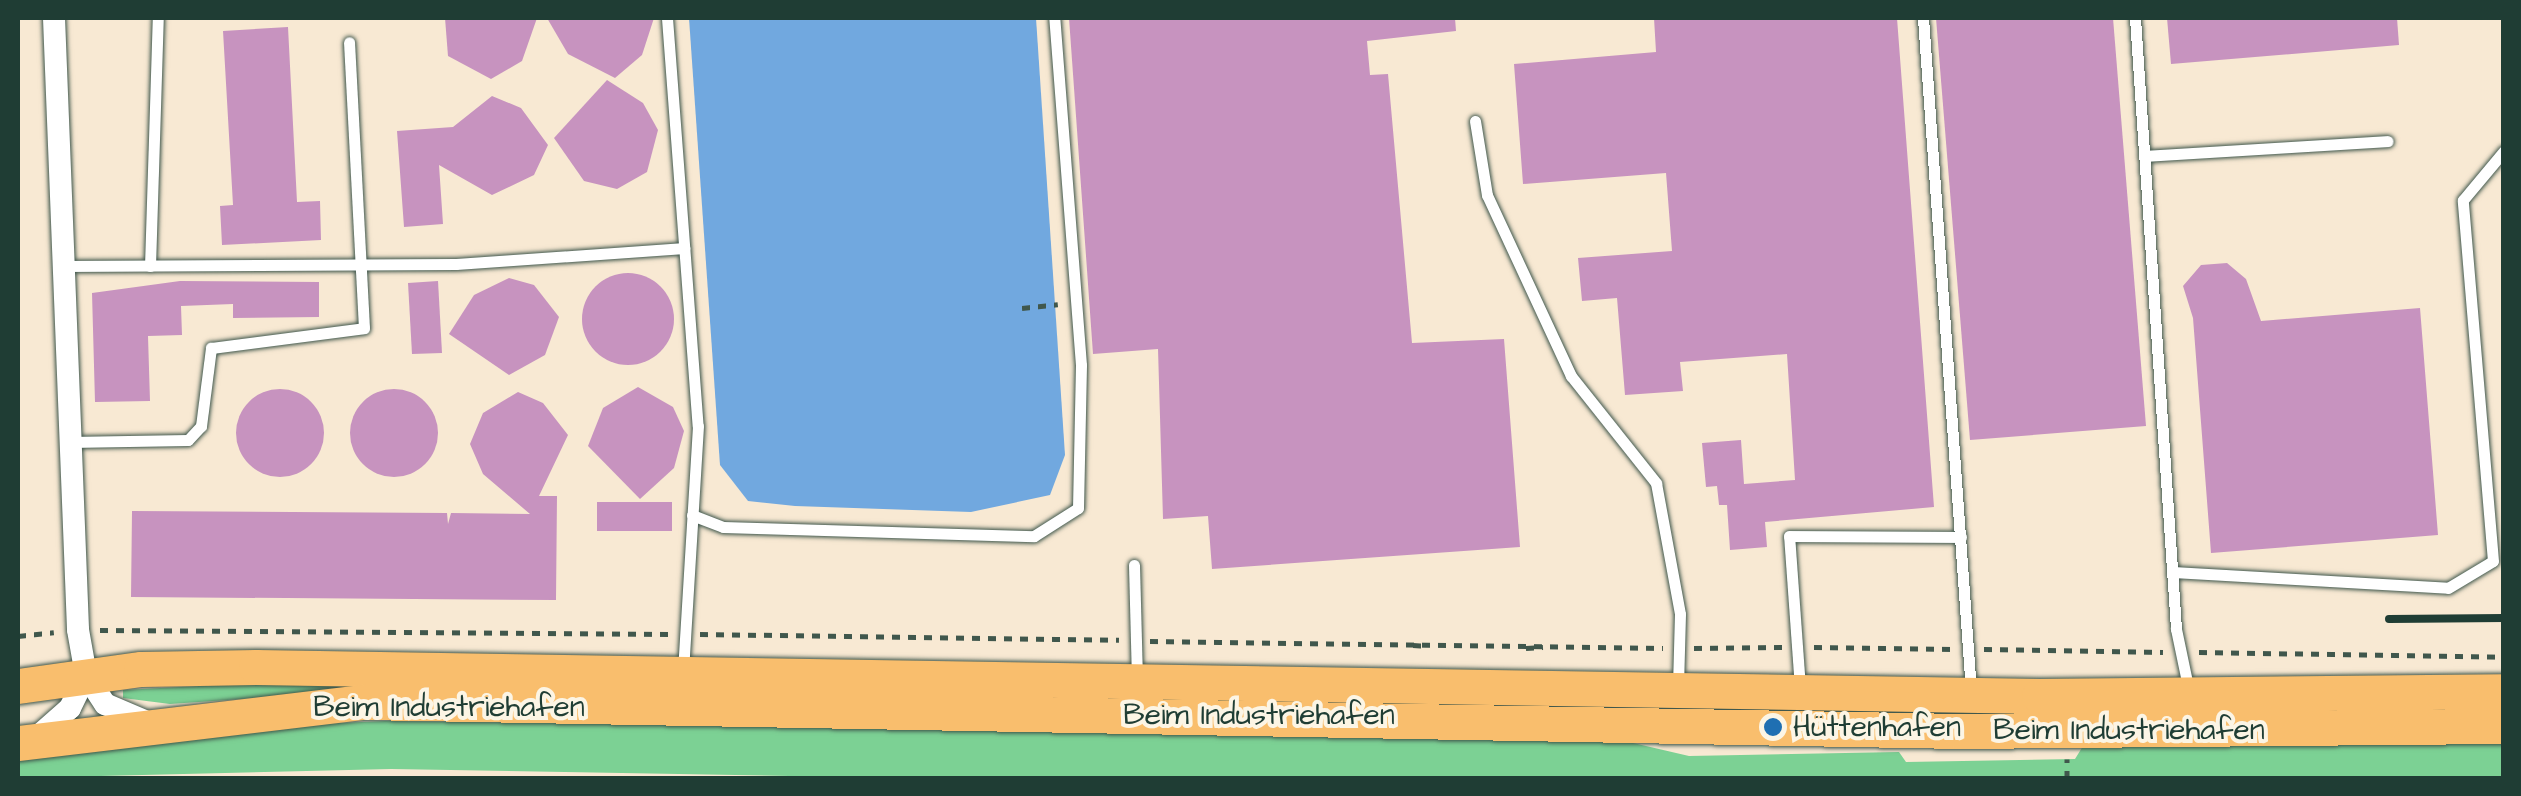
<!DOCTYPE html>
<meta charset="utf-8">
<style>
body{margin:0}
#map{position:relative;width:2521px;height:796px;overflow:hidden;background:#f8e9d3;font-family:"Architects Daughter",sans-serif}
div>[style]{position:absolute}
.green>*{inset:0;background:#7cd194}
.water>*{inset:0;background:#71a8df}
.building>*{inset:0;background:#c793bf}
.round{border-radius:50%}
.path>*{height:5px;margin-top:-2.5px;transform-origin:0;background:repeating-linear-gradient(90deg,#40574c 0 8px,transparent 0 16px)}
.roads{filter:drop-shadow(0 0 2px #40574c) drop-shadow(0 0 2px #40574c)}
.service>*{height:11px;margin:-5.5px;padding:0 5.5px;transform-origin:5.5px;border-radius:5.5px;background:#fff}
.minor>*{height:22px;margin:-11px;padding:0 11px;transform-origin:11px;border-radius:11px;background:#fff}
.primary>*{height:35px;margin:-17.5px;padding:0 17.5px;transform-origin:17.5px;border-radius:17.5px;background:#f9be6d}
.rail>*{height:8px;margin:-4px;padding:0 4px;transform-origin:4px;border-radius:4px;background:#1f3d34}
.dots>*{width:28px;height:28px;translate:-50% -50%;box-sizing:border-box;border:5px solid #fcf5e5;border-radius:50%}
span{translate:-50% -50%;white-space:nowrap;text-align:center;line-height:1.15;-webkit-text-stroke:8px #fcf5e5;paint-order:stroke}
.street-label{font-size:30px;color:#1f3d34}
.poi-label{font-size:30px;color:#1f3d34}
.left{translate:0 -50%;text-align:left}
.frame{position:absolute;inset:0;border:20px solid #1f3d34;pointer-events:none}
</style>
<div id="map">
<div class="green">
<i style="clip-path:polygon(256px 683px,1486px 702px,367px 690px,170px 704px,123px 698px,123px 690px)"></i>
<i style="clip-path:polygon(385px 721px,1603px 736px,1689px 756px,1899px 752px,1906px 762px,2075px 759px,2083px 746px,2504px 740px,2503px 778px,899px 778px,391px 769px,18px 778px,18px 757px,267px 726px)"></i>
</div>
<div class="water">
<i style="clip-path:polygon(689px 18px,1036px 18px,1065px 455px,1050px 495px,971px 512px,795px 506px,748px 501px,720px 465px)"></i>
</div>
<div class="building">
<i style="clip-path:polygon(445px 18px,537px 18px,522px 61px,491px 79px,448px 56px)"></i>
<i style="clip-path:polygon(547px 18px,654px 18px,642px 55px,615px 78px,568px 54px)"></i>
<i style="clip-path:polygon(1069px 18px,1455px 18px,1456px 31px,1367px 41px,1370px 75px,1388px 74px,1412px 343px,1504px 339px,1520px 547px,1212px 569px,1208px 516px,1163px 519px,1158px 349px,1093px 354px)"></i>
<i style="clip-path:polygon(1654px 18px,1897px 18px,1934px 507px,1765px 522px,1767px 547px,1730px 550px,1727px 505px,1719px 505px,1717px 486px,1706px 487px,1702px 443px,1741px 440px,1744px 484px,1795px 480px,1787px 354px,1680px 362px,1683px 391px,1625px 395px,1617px 298px,1582px 301px,1578px 258px,1672px 251px,1666px 173px,1523px 184px,1514px 64px,1656px 52px)"></i>
<i style="clip-path:polygon(1936px 18px,2113px 18px,2146px 426px,1970px 440px)"></i>
<i style="clip-path:polygon(2167px 18px,2397px 18px,2399px 45px,2171px 64px)"></i>
<i style="clip-path:polygon(288px 27px,297px 202px,320px 201px,321px 240px,222px 245px,220px 206px,233px 205px,223px 31px)"></i>
<i style="clip-path:polygon(607px 80px,643px 103px,658px 130px,647px 172px,617px 189px,584px 181px,554px 138px)"></i>
<i style="clip-path:polygon(492px 96px,521px 108px,548px 145px,534px 175px,492px 195px,439px 165px,443px 224px,404px 227px,397px 131px,453px 127px)"></i>
<i style="clip-path:polygon(2227px 263px,2246px 279px,2261px 321px,2420px 308px,2438px 535px,2211px 553px,2193px 318px,2183px 286px,2201px 265px)"></i>
<i class="round" style="left:582px;top:273px;width:92px;height:92px"></i>
<i style="clip-path:polygon(509px 278px,534px 285px,559px 317px,545px 355px,509px 375px,449px 334px,474px 295px)"></i>
<i style="clip-path:polygon(180px 281px,319px 282px,319px 317px,233px 318px,233px 304px,181px 306px,182px 335px,148px 336px,150px 401px,95px 402px,92px 293px)"></i>
<i style="clip-path:polygon(438px 281px,442px 353px,412px 354px,408px 283px)"></i>
<i style="clip-path:polygon(638px 387px,673px 407px,684px 431px,674px 468px,640px 499px,588px 446px,603px 408px)"></i>
<i class="round" style="left:350px;top:389px;width:88px;height:88px"></i>
<i class="round" style="left:236px;top:389px;width:88px;height:88px"></i>
<i style="clip-path:polygon(518px 392px,543px 403px,568px 435px,539px 496px,557px 496px,556px 600px,131px 597px,132px 511px,447px 513px,448px 524px,451px 513px,530px 514px,483px 474px,470px 444px,483px 413px)"></i>
<i style="clip-path:polygon(597px 502px,672px 502px,672px 531px,597px 531px)"></i>
</div>
<div class="path">
<i style="left:1022px;top:308px;width:36px;rotate:-6deg"></i>
<i style="left:100px;top:630px;width:569px;rotate:0.4deg"></i>
<i style="left:700px;top:634px;width:419px;rotate:0.8deg"></i>
<i style="left:18px;top:636px;width:36px;rotate:-6deg"></i>
<i style="left:1150px;top:641px;width:513px;rotate:0.78deg"></i>
<i style="left:1413px;top:645px;width:15px;rotate:4deg"></i>
<i style="left:1814px;top:647px;width:139px;rotate:0.8deg"></i>
<i style="left:1526px;top:648px;width:17px;rotate:-3deg"></i>
<i style="left:1694px;top:648px;width:89px;rotate:-0.6deg"></i>
<i style="left:1984px;top:649px;width:179px;rotate:1deg"></i>
<i style="left:2199px;top:652px;width:305px;rotate:0.9deg"></i>
<i style="left:2067px;top:778px;width:19px;rotate:-90deg"></i>
</div>
<div class="roads">
<div class="service">
<i style="left:667px;top:18px;width:409px;rotate:85.7deg"></i>
<i style="left:698px;top:426px;width:243px;rotate:93.5deg"></i>
<i style="left:1923px;top:18px;width:675px;rotate:85.92deg"></i>
<i style="left:2135px;top:18px;width:612px;rotate:86.16deg"></i>
<i style="left:2176px;top:629px;width:63px;rotate:78.2deg"></i>
<i style="left:1475px;top:121px;width:75px;rotate:80.8deg"></i>
<i style="left:1487px;top:195px;width:200px;rotate:65.1deg"></i>
<i style="left:1571px;top:376px;width:137px;rotate:51.5deg"></i>
<i style="left:1656px;top:483px;width:133px;rotate:79.6deg"></i>
<i style="left:1680px;top:614px;width:70px;rotate:91.6deg"></i>
<i style="left:2145px;top:156px;width:243px;rotate:-3.5deg"></i>
<i style="left:61px;top:266px;width:395px;rotate:-0.3deg"></i>
<i style="left:456px;top:264px;width:229px;rotate:-4deg"></i>
<i style="left:150px;top:266px;width:248px;rotate:-88.2deg"></i>
<i style="left:69px;top:442px;width:119px;rotate:-1deg"></i>
<i style="left:188px;top:440px;width:19px;rotate:-47deg"></i>
<i style="left:201px;top:426px;width:79px;rotate:-82.7deg"></i>
<i style="left:211px;top:348px;width:154px;rotate:-7.4deg"></i>
<i style="left:364px;top:328px;width:286px;rotate:-93deg"></i>
<i style="left:692px;top:515px;width:33px;rotate:21deg"></i>
<i style="left:723px;top:527px;width:311px;rotate:1.7deg"></i>
<i style="left:1034px;top:536px;width:52px;rotate:-32.5deg"></i>
<i style="left:1078px;top:508px;width:143px;rotate:-88.8deg"></i>
<i style="left:1081px;top:365px;width:348px;rotate:-94.4deg"></i>
<i style="left:1134px;top:565px;width:114px;rotate:88.5deg"></i>
<i style="left:2173px;top:572px;width:275px;rotate:3.3deg"></i>
<i style="left:2448px;top:588px;width:52px;rotate:-31deg"></i>
<i style="left:2493px;top:561px;width:362px;rotate:-94.8deg"></i>
<i style="left:2463px;top:200px;width:64px;rotate:-50.1deg"></i>
<i style="left:1800px;top:688px;width:152px;rotate:-94.1deg"></i>
<i style="left:1789px;top:536px;width:172px;rotate:0.3deg"></i>
</div>
<div class="minor">
<i style="left:54px;top:18px;width:612px;rotate:87.75deg"></i>
<i style="left:78px;top:630px;width:46px;rotate:79.9deg"></i>
<i style="left:86px;top:675px;width:35px;rotate:57deg"></i>
<i style="left:105px;top:704px;width:46px;rotate:23.2deg"></i>
<i style="left:36px;top:738px;width:45px;rotate:-41.4deg"></i>
<i style="left:70px;top:708px;width:37px;rotate:-64deg"></i>
</div>
<div class="primary">
<i style="left:18px;top:686px;width:124px;rotate:-7.9deg"></i>
<i style="left:141px;top:669px;width:115px;rotate:-1deg"></i>
<i style="left:256px;top:667px;width:1783px;rotate:0.93deg"></i>
<i style="left:2039px;top:696px;width:465px;rotate:-0.6deg"></i>
<i style="left:18px;top:743px;width:347px;rotate:-6.8deg"></i>
<i style="left:363px;top:702px;width:1597px;rotate:1.04deg"></i>
<i style="left:1960px;top:731px;width:544px;rotate:-0.53deg"></i>
</div>
</div>
<div class="rail">
<i style="left:2389px;top:619px;width:115px;rotate:-0.5deg"></i>
</div>
<div class="dots">
<i style="left:1773px;top:727px;background:#1f6fb2"></i>
</div>
<div class="street-label">
<span style="left:449px;top:707px">Beim Industriehafen</span>
<span style="left:1259px;top:715px">Beim Industriehafen</span>
<span style="left:2129px;top:730px">Beim Industriehafen</span>
</div>
<div class="poi-label">
<span class="left" style="left:1793px;top:727px">Hüttenhafen</span>
</div>
<div class="frame"></div>
</div>
